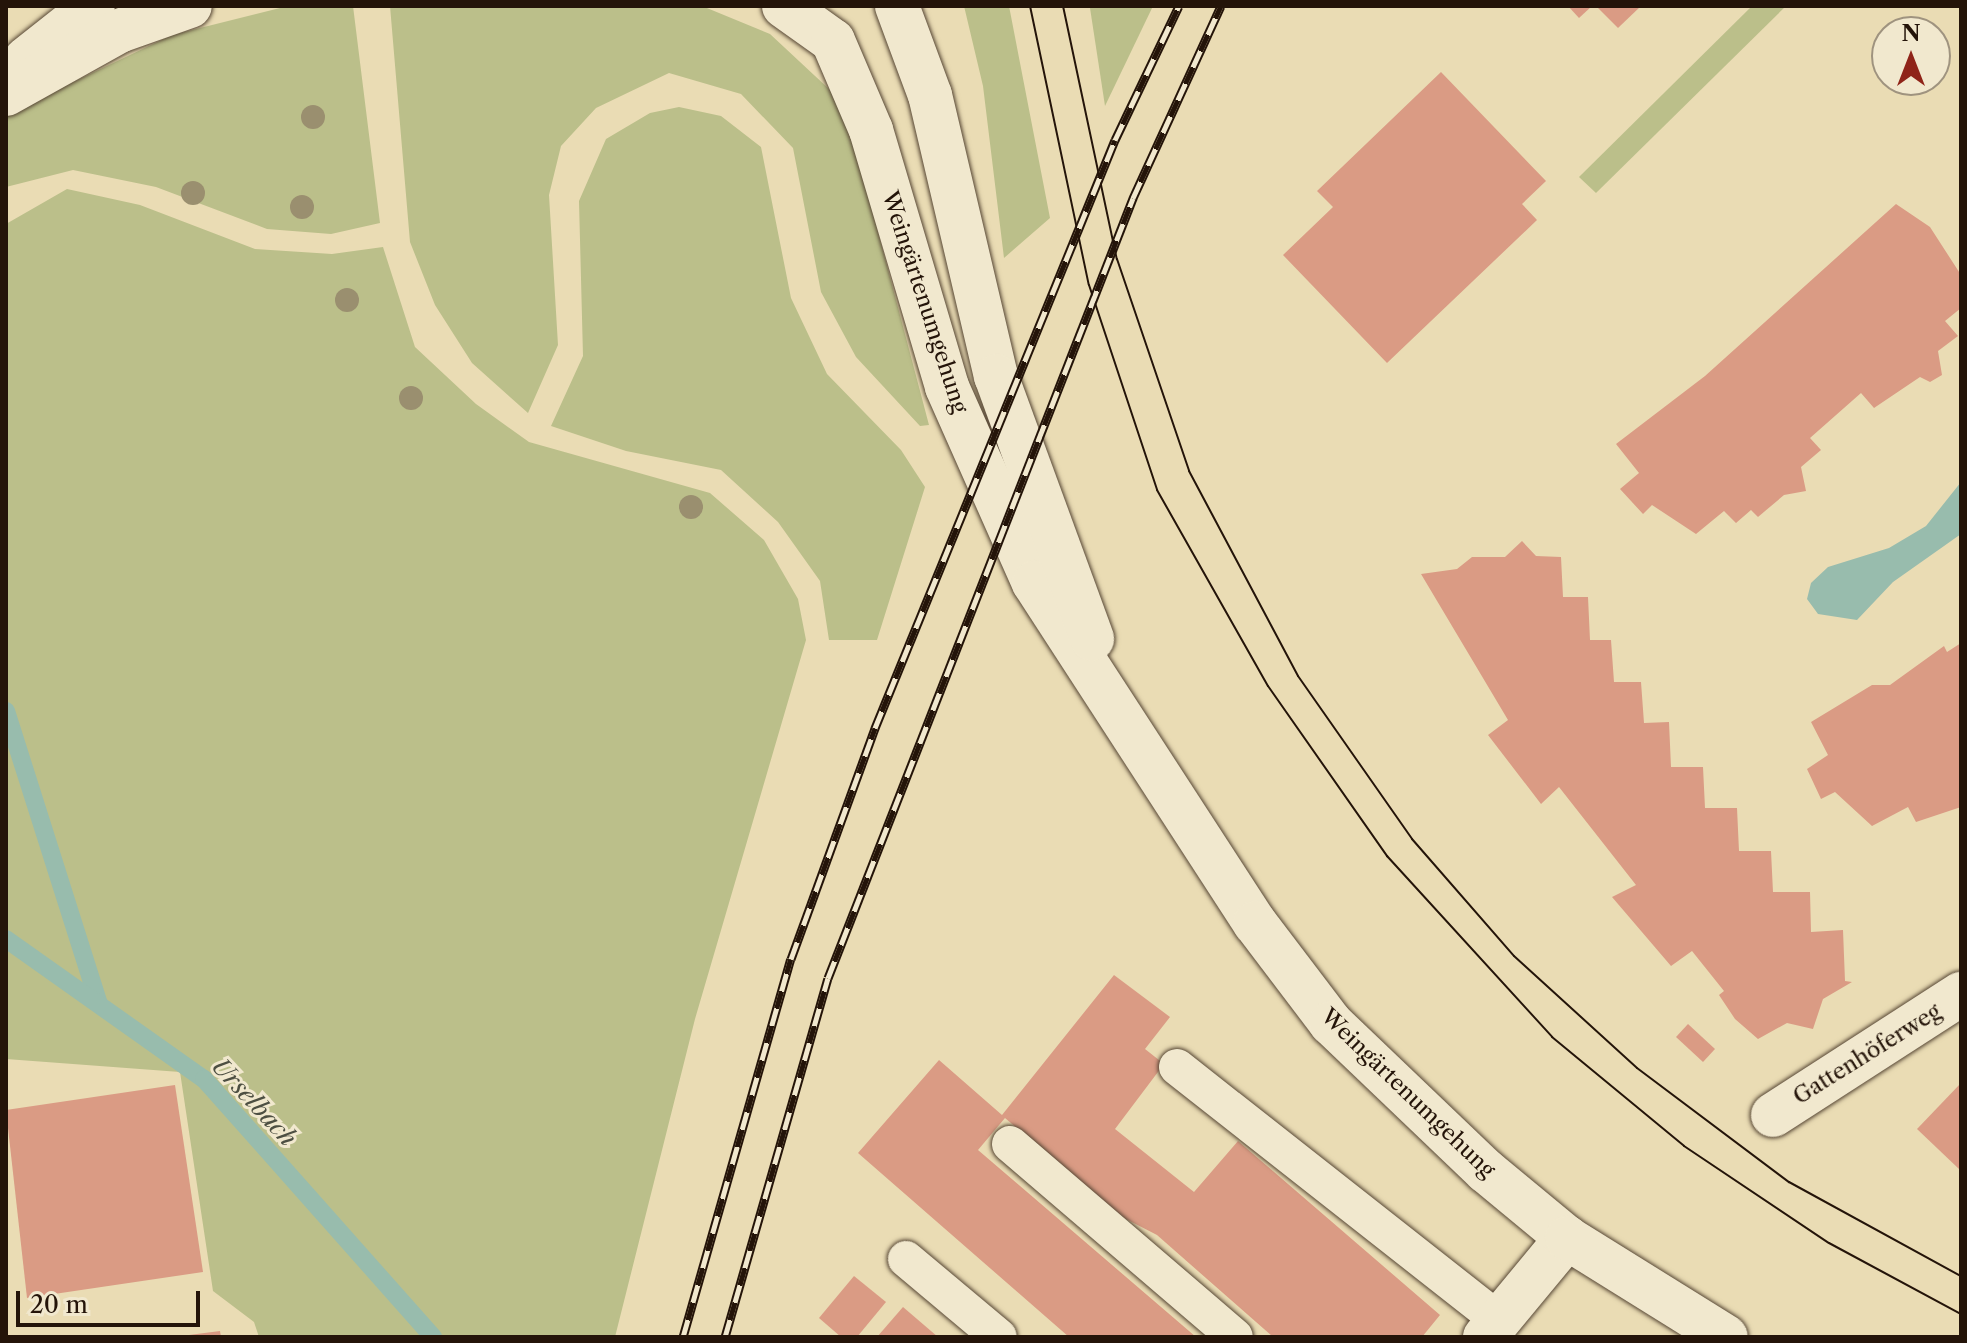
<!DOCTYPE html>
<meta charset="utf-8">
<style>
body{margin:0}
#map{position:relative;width:1967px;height:1343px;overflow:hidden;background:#eadcb4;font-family:"Libre Caslon Text",serif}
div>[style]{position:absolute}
.green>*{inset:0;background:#bbbf8a}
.water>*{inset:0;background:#98bcad}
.stream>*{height:18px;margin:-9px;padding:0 9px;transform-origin:9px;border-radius:9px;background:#98bcad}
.building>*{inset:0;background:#da9b84}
.roads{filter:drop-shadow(0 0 2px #564634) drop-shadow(0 0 2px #564634)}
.lane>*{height:36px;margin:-18px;padding:0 18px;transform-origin:18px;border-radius:18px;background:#f1e8ce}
.street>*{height:44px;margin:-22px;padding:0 22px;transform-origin:22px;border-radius:22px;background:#f1e8ce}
.secondary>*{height:44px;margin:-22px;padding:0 22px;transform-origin:22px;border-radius:22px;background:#f1e8ce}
.tram>*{height:2px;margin:-1px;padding:0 1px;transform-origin:1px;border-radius:1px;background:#241409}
.rail>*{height:9px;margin-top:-4.5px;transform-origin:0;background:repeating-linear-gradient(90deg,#f1e8ce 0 18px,#241409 0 36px);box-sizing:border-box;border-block:2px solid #241409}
.trees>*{width:24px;height:24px;margin:-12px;border-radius:50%;background:#9a8f6f}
span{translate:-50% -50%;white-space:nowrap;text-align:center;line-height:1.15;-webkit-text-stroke:6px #f1e8ce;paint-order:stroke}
.street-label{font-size:22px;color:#241409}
.water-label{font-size:24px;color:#4d4f42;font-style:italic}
.frame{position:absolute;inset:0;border:8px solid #241409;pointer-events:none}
.north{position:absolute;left:1871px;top:16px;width:80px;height:80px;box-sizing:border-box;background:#f1e8ce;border:2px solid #9f937f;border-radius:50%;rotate:0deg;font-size:22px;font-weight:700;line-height:32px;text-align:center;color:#241409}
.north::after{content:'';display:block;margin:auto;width:28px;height:36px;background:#8f2418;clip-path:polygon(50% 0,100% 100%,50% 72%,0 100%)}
.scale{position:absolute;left:16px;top:1291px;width:184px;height:36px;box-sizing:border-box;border:4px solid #241409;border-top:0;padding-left:10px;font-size:24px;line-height:28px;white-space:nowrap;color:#241409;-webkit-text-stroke:6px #f1e8ce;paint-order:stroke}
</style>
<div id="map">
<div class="green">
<i style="clip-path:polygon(288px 6px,353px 6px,380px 223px,331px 234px,267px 229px,156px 187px,73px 170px,6px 187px,6px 114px,172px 35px)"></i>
<i style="clip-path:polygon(390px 6px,702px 6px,770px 34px,844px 103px,929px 425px,920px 426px,856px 357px,821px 292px,793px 148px,741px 94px,669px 73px,596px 108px,561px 146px,549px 195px,558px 345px,528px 413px,472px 363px,435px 305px,410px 242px)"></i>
<i style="clip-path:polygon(964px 6px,1009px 6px,1050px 218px,1004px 258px,983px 86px)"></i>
<i style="clip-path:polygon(1090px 6px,1153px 6px,1105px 106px,1090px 8px)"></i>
<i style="clip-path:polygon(1752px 6px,1786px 6px,1596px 193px,1579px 177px)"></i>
<i style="clip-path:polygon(679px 107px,721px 116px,761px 147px,791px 298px,827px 374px,901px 450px,925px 487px,877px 640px,829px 640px,820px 581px,778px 522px,721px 470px,626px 451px,551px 426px,583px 356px,579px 201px,606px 139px,650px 113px)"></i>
<i style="clip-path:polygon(67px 189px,140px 205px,255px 249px,332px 254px,383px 247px,415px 347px,476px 404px,529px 442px,710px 493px,764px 540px,798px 599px,806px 640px,695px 1019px,615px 1337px,259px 1337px,254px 1322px,213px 1291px,180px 1072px,6px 1059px,6px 224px)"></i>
</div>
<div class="water">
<i style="clip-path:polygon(1961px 482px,1961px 534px,1893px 582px,1857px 620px,1818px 614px,1807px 599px,1811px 583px,1828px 567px,1889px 548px,1926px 526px)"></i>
</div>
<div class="stream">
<i style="left:6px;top:711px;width:307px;rotate:72.4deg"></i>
<i style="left:6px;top:939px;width:242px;rotate:35.3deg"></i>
<i style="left:204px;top:1079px;width:345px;rotate:48.4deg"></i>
</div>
<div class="building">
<i style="clip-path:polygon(1568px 6px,1592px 6px,1579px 18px)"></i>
<i style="clip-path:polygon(1596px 6px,1641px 6px,1618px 28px)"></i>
<i style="clip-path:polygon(1441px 72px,1546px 181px,1522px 204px,1537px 220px,1387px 363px,1283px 255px,1333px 207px,1317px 191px)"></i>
<i style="clip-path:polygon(1896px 204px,1930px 227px,1961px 275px,1961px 308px,1945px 321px,1958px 336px,1938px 351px,1942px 375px,1930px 382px,1920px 377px,1874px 408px,1861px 393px,1810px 438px,1821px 450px,1801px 467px,1806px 491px,1784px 495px,1758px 517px,1751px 510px,1736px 523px,1724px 511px,1696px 534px,1652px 505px,1643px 514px,1620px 489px,1639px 473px,1616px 444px,1705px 376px)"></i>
<i style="clip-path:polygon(1522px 541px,1536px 556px,1561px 557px,1563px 597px,1588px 597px,1590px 640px,1611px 640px,1614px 682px,1641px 682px,1644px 723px,1669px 722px,1671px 767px,1703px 767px,1705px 808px,1737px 808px,1739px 851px,1771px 851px,1773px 892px,1810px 892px,1811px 932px,1843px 930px,1845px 981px,1852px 982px,1823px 999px,1813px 1029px,1787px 1023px,1758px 1039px,1735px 1019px,1719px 995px,1724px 991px,1692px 951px,1671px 966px,1612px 897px,1636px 885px,1559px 787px,1541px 804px,1488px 735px,1508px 720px,1421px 574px,1457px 569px,1472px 557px,1505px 557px)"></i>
<i style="clip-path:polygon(1961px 643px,1961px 807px,1916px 822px,1908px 807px,1872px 826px,1835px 792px,1821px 799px,1807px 769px,1828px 755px,1811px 722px,1872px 685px,1890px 685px,1944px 646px,1947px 652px)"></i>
<i style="clip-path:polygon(1114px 975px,1170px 1017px,1145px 1049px,1164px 1064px,1115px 1129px,1194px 1192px,1238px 1141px,1440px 1315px,1422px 1337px,1273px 1337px,1157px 1235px,1122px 1217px,1005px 1118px,978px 1150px,1196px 1337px,1069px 1337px,858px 1153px,939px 1060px,1002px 1115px)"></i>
<i style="clip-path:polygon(1688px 1024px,1715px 1049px,1703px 1062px,1676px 1037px)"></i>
<i style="clip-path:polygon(1961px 1083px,1961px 1167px,1959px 1169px,1917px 1129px)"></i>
<i style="clip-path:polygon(175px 1085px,203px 1272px,27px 1298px,6px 1110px)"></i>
<i style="clip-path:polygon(854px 1276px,886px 1302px,857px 1337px,841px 1337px,819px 1318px)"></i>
<i style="clip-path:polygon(903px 1307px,938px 1337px,877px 1337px)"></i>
<i style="clip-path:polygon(220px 1331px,221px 1337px,189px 1337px,189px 1335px)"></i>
</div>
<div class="roads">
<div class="lane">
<i style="left:1177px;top:1067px;width:411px;rotate:38.2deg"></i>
<i style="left:1010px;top:1144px;width:296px;rotate:40.6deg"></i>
<i style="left:906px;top:1259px;width:121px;rotate:40deg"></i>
</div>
<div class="street">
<i style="left:1773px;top:1115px;width:224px;rotate:-32.8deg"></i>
<i style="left:1485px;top:1337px;width:129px;rotate:-50.4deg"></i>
</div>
<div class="secondary">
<i style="left:784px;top:6px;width:60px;rotate:35.5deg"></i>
<i style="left:833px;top:41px;width:97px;rotate:66.9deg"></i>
<i style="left:871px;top:130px;width:268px;rotate:73.5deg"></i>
<i style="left:947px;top:387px;width:214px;rotate:66.1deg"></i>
<i style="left:1034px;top:583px;width:406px;rotate:57deg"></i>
<i style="left:1255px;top:923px;width:126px;rotate:52.8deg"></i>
<i style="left:1331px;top:1023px;width:214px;rotate:43.7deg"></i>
<i style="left:1486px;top:1171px;width:105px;rotate:39.6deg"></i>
<i style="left:1567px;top:1238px;width:187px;rotate:31.9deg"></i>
<i style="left:897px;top:6px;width:95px;rotate:69.7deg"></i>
<i style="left:930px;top:95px;width:289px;rotate:76.8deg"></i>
<i style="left:996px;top:376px;width:280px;rotate:69.9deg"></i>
<i style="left:26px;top:59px;width:85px;rotate:-38.3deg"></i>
<i style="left:6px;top:94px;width:129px;rotate:-29.1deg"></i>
<i style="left:119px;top:31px;width:75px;rotate:-19.4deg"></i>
</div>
</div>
<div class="tram">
<i style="left:1030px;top:6px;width:285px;rotate:78.1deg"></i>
<i style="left:1089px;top:285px;width:216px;rotate:71.6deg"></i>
<i style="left:1157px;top:490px;width:225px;rotate:60.5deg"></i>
<i style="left:1268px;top:686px;width:208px;rotate:55deg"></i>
<i style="left:1387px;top:856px;width:245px;rotate:47.6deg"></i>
<i style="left:1552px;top:1037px;width:171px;rotate:39.5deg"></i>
<i style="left:1684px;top:1146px;width:174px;rotate:33.8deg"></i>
<i style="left:1829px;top:1243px;width:150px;rotate:28.3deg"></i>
<i style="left:1063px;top:6px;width:259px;rotate:78deg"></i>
<i style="left:1117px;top:259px;width:224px;rotate:71.2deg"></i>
<i style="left:1189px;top:471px;width:232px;rotate:62deg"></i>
<i style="left:1298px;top:676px;width:199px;rotate:55deg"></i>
<i style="left:1412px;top:839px;width:155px;rotate:48.9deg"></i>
<i style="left:1514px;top:956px;width:166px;rotate:42.3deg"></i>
<i style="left:1637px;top:1068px;width:190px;rotate:36.9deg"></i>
<i style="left:1789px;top:1182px;width:196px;rotate:28.7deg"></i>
</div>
<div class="rail">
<i style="left:683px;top:1337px;width:393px;rotate:-74.1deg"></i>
<i style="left:791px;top:959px;width:246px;rotate:-70deg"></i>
<i style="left:875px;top:728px;width:635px;rotate:-67.8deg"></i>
<i style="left:1115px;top:140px;width:148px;rotate:-64.5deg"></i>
<i style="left:725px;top:1337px;width:373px;rotate:-74deg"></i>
<i style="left:828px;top:978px;width:838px;rotate:-68.64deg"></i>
<i style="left:1133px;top:198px;width:211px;rotate:-65.4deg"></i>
</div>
<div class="trees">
<i style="left:313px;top:117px"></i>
<i style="left:193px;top:193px"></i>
<i style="left:302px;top:207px"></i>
<i style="left:347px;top:300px"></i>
<i style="left:411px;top:398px"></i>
<i style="left:691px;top:507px"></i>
</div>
<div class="street-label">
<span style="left:925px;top:302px;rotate:72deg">Weingärtenumgehung</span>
<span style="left:1867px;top:1054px;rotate:-32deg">Gattenhöferweg</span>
<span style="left:1408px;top:1093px;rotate:44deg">Weingärtenumgehung</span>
</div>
<div class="water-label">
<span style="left:254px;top:1102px;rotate:47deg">Urselbach</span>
</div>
<div class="frame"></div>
<div class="north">N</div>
<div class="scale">20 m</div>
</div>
